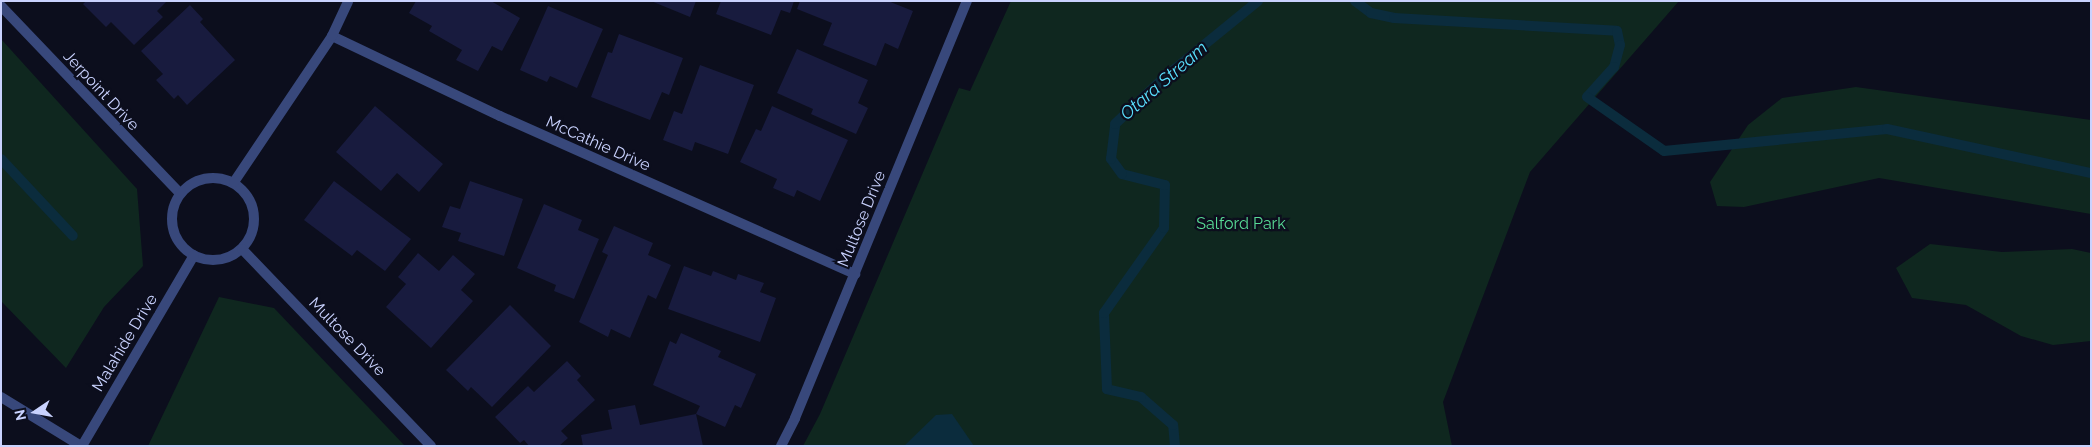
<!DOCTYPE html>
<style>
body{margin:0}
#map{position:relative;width:2092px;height:447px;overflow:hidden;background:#0c0e1d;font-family:Raleway,sans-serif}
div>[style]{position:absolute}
.green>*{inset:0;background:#0f271f}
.water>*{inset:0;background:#0b2c3d}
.stream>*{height:10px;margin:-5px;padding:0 5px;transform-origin:5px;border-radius:5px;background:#0b2c3d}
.building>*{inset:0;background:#181b3e}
.street>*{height:10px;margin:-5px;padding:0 5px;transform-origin:5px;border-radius:5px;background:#38487b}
.street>.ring{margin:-5px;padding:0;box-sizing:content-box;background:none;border:10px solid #38487b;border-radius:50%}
span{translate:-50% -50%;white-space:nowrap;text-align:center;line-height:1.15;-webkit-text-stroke:4.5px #0c0e1d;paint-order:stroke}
.street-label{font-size:16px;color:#c9d2fe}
.park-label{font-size:16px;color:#58dc96}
.water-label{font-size:18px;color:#59defc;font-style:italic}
.frame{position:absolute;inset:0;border:2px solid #c9d2fe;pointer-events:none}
.north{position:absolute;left:10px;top:387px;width:50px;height:50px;-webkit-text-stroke:4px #0c0e1d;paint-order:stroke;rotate:258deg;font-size:14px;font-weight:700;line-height:20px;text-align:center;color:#c9d2fe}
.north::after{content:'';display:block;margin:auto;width:18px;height:22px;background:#c9d2fe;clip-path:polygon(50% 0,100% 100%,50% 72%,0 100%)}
</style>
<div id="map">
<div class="green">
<i style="clip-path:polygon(1011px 1px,1679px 1px,1530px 172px,1443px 402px,1452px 446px,803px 446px,820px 414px,959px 88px,970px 91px)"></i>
<i style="clip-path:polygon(1px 39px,137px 189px,143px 266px,104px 307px,66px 368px,1px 301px)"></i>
<i style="clip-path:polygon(1856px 87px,2091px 120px,2091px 214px,1879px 178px,1744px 207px,1717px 206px,1710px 182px,1748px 125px,1782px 98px)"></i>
<i style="clip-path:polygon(1930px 244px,2002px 252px,2072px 249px,2091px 253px,2091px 341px,2053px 345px,2021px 336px,1966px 305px,1912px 298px,1896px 268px)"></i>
<i style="clip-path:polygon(219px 297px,274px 308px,405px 446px,148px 446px)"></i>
</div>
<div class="water">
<i style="clip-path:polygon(952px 414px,974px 446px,904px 446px,936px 415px)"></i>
</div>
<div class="stream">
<i style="left:1355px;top:1px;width:20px;rotate:37deg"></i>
<i style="left:1371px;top:13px;width:24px;rotate:12deg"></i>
<i style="left:1394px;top:18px;width:223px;rotate:3.3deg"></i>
<i style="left:1617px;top:31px;width:14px;rotate:78deg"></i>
<i style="left:1620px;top:45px;width:23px;rotate:105deg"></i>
<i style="left:1614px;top:67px;width:40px;rotate:132deg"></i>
<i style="left:1587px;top:97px;width:94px;rotate:35deg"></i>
<i style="left:1664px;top:151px;width:224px;rotate:-5.6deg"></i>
<i style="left:1887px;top:129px;width:209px;rotate:12.2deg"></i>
<i style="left:1px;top:159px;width:105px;rotate:46.9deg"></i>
<i style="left:1175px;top:446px;width:21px;rotate:-95deg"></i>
<i style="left:1173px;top:425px;width:43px;rotate:-138.8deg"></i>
<i style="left:1141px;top:397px;width:35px;rotate:-167deg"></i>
<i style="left:1107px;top:389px;width:76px;rotate:-92.3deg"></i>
<i style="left:1104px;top:313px;width:104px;rotate:-54.8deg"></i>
<i style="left:1164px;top:228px;width:43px;rotate:-88.7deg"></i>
<i style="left:1165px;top:185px;width:44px;rotate:-165.7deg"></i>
<i style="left:1122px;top:174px;width:19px;rotate:-126deg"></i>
<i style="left:1111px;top:159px;width:35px;rotate:-83deg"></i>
<i style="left:1115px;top:124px;width:70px;rotate:-43.3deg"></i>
<i style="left:1166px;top:76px;width:119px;rotate:-39.2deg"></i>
</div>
<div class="building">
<i style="clip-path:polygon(86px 1px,167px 1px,157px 11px,163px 17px,134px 45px,111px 22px,106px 27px,83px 4px)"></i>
<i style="clip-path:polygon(416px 1px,491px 1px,520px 18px,502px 51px,492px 46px,478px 71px,456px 60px,462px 50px,429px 31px,432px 26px,409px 13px)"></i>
<i style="clip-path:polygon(651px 1px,696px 1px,690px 17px)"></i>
<i style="clip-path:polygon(721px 1px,794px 1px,790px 13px,781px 10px,771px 35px,716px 14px)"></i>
<i style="clip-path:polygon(800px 1px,888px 1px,913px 11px,898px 49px,885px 43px,876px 66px,823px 45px,832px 23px,797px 9px)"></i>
<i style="clip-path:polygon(190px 5px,203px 19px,200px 22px,235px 60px,187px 105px,178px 95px,174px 99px,156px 80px,163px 74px,141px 51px)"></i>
<i style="clip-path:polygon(548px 6px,603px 29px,577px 88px,550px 76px,547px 82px,520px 70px)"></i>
<i style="clip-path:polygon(619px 34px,683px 58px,669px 95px,662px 92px,650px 120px,591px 97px,608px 52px,612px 53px)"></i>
<i style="clip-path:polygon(797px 49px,868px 80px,858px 103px,868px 108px,856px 134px,811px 114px,813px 109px,777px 93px)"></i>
<i style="clip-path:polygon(700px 65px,754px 85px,728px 154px,695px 142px,692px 151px,663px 140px,674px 111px,682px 114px)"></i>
<i style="clip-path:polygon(375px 106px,443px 164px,419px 192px,397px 173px,381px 191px,336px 152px)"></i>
<i style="clip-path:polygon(772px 106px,848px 140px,820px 201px,797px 190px,794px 197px,773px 188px,777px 179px,740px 162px,756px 129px,761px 131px)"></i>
<i style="clip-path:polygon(334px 181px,411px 239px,385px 271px,357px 250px,352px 256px,304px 220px)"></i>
<i style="clip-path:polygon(470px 181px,523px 199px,504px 256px,458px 241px,461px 233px,442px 227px,450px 206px,460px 209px)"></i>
<i style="clip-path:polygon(544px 204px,582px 220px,578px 230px,599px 239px,574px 299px,554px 291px,556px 285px,517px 268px)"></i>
<i style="clip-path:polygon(614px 226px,653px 243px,648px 255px,671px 265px,656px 299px,648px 295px,630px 338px,611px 329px,608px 337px,579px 322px,608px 255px,602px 252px)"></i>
<i style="clip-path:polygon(418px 253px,439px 271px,453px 255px,475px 274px,461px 290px,473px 301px,431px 348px,386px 307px,406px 284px,398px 277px)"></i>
<i style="clip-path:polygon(684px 266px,711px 276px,713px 271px,736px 280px,738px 274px,764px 283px,760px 292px,776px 298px,760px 342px,668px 309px)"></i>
<i style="clip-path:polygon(510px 305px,551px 346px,492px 407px,471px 387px,468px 391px,446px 370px)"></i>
<i style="clip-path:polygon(681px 333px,721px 351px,718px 357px,756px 374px,741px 408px,735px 405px,725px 427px,696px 414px,703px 446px,583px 446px,581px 435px,612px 429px,608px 410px,635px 405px,640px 425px,696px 414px,700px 406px,653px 385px,670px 341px,676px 344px)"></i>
<i style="clip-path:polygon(567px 361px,581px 376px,577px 380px,595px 400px,561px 431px,568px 438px,559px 446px,529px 446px,524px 440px,520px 443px,495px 417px,528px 386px,534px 392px)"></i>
</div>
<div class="street">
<i style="left:1px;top:6px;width:259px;rotate:46.3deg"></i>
<i style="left:332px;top:36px;width:186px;rotate:25.5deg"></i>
<i style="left:500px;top:116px;width:389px;rotate:24deg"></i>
<i class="ring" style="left:172px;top:178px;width:72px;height:72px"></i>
<i style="left:234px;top:182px;width:176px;rotate:-56.1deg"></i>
<i style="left:332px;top:36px;width:38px;rotate:-65deg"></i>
<i style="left:242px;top:249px;width:273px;rotate:46.2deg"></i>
<i style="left:1px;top:397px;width:94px;rotate:31.5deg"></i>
<i style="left:82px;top:446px;width:221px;rotate:-59.6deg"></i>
<i style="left:781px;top:446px;width:31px;rotate:-63deg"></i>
<i style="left:795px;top:418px;width:451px;rotate:-67.6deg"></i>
</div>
<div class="street-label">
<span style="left:101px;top:91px;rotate:47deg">Jerpoint Drive</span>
<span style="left:598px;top:144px;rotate:24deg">McCathie Drive</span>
<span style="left:862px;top:219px;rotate:-68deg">Multose Drive</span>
<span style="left:347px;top:337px;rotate:46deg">Multose Drive</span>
<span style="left:125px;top:343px;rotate:-59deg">Malahide Drive</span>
</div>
<div class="park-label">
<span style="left:1241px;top:224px">Salford Park</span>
</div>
<div class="water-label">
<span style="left:1164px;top:81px;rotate:-41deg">Otara Stream</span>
</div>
<div class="frame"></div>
<div class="north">N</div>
</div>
